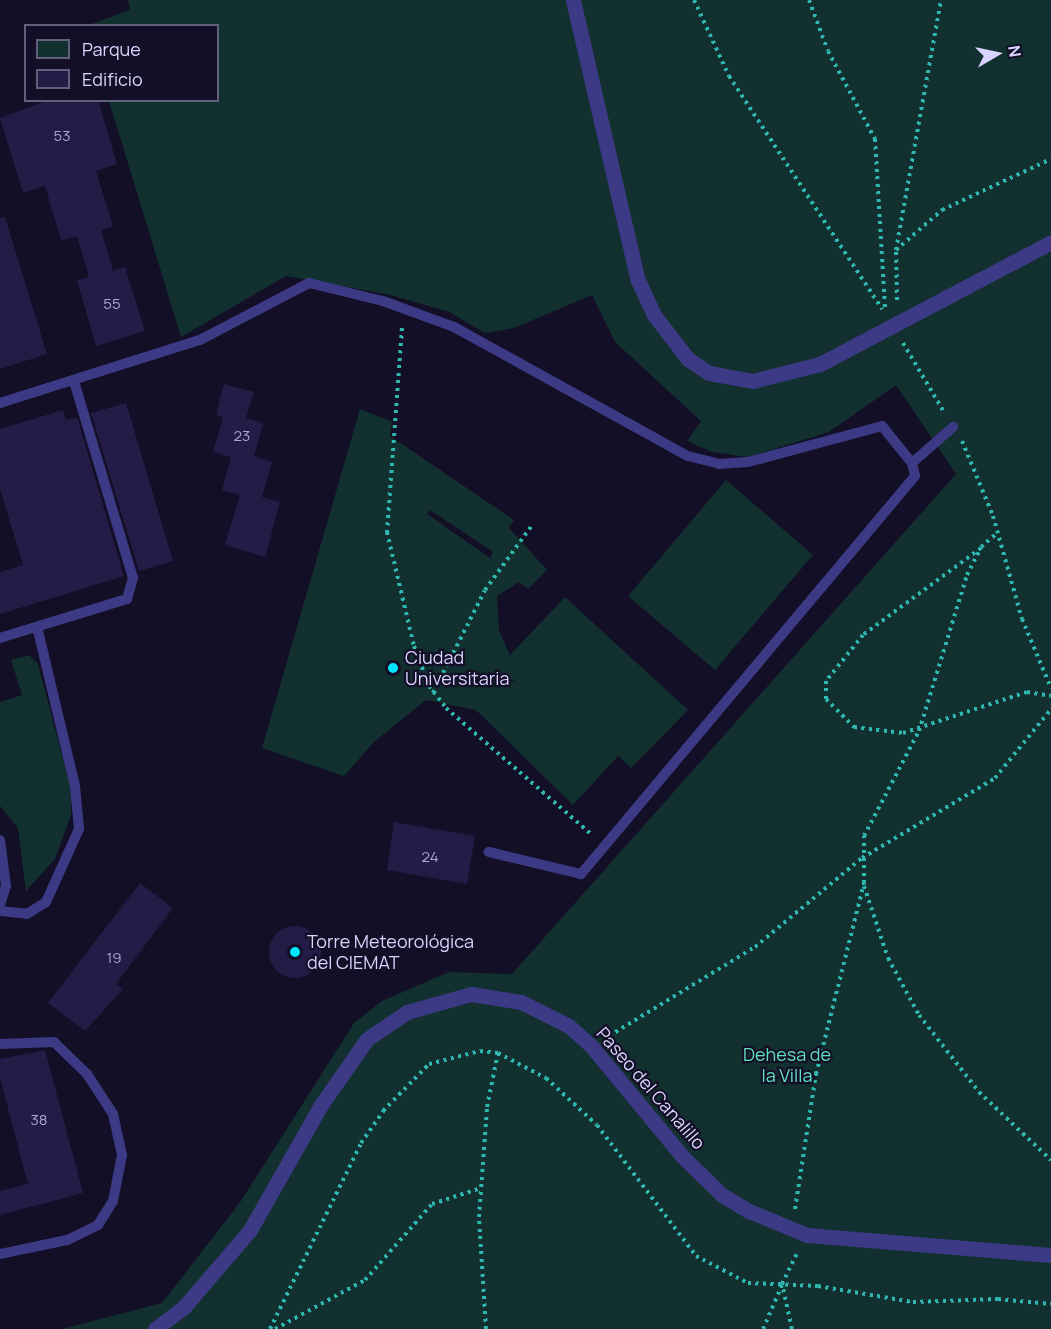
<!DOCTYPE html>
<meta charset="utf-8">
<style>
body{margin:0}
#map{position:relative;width:1051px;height:1329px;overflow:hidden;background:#130f26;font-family:Manrope,sans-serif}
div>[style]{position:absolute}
.green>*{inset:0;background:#12302f}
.building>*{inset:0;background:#241b47}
.round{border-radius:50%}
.path>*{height:4px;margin-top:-2px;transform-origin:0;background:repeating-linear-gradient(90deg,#2fb8b0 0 3px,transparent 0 7.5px)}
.service>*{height:10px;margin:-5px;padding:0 5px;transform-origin:5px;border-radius:5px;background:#3d3a85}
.pedestrian>*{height:15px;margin:-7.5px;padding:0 7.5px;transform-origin:7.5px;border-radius:7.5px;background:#3d3a85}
.dots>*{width:16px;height:16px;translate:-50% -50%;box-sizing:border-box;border:3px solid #130f26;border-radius:50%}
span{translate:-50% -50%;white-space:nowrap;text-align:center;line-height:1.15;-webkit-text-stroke:4.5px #130f26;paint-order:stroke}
.number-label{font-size:15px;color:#aca6d1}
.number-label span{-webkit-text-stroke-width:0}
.poi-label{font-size:18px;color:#d9d4ff}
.left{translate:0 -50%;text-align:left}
.park-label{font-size:18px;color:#5fe0c0}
.street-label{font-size:18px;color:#d9d4ff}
.legend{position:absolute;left:24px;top:24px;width:195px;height:78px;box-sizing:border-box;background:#130f26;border:2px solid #625e7d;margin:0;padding:8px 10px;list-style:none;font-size:18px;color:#d9d4ff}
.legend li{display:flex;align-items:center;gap:12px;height:30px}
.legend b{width:30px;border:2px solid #625e7d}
.north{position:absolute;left:967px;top:24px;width:60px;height:60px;-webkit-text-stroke:4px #130f26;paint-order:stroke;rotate:81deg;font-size:16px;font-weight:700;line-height:24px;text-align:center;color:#d9d4ff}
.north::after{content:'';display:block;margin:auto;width:21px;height:27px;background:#d9d4ff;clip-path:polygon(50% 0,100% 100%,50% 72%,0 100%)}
</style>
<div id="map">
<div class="green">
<i style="clip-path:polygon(128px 0,1051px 0,1051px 1329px,62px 1329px,162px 1303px,241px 1201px,354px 1023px,382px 1001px,449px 972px,512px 974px,956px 474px,896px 385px,829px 432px,748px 457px,712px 452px,687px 441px,701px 421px,615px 342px,592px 295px,514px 328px,485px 333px,449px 312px,391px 295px,286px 276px,181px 337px,109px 101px,218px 100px,218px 26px,86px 26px,130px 10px)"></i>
<i style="clip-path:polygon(evenodd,360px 409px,392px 422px,390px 436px,514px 520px,509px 528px,547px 570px,528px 589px,519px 582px,497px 596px,499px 631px,510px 655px,565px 597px,688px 710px,631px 768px,618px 756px,573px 805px,476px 710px,426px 700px,374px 742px,344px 776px,262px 748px,360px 409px,430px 510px,493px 552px,490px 558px,427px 514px,430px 510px)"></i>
<i style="clip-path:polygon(726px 480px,813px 555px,715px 670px,628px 596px)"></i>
<i style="clip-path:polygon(29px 655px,38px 664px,71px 789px,71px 815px,55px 859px,26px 891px,18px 828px,0 806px,0 702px,22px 695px,11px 660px)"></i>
</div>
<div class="building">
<i style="clip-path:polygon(49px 100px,98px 100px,117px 164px,96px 171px,113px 226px,101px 230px,113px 271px,125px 267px,145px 331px,96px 346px,77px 280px,89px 277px,77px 236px,61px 240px,45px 186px,23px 193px,0 118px)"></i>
<i style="clip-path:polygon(5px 217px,47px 354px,0 369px,0 218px)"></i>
<i style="clip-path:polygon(224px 384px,254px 392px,246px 418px,263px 423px,254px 456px,272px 462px,262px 497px,280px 502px,265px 557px,225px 545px,240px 495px,222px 490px,231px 457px,213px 452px,223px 417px,216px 415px)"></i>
<i style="clip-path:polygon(126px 403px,173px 561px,139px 571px,91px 413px)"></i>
<i style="clip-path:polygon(63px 410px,66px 420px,77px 417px,124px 576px,0 614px,0 572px,23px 565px,0 489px,0 429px)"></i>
<i style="clip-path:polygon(394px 822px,475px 836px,467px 884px,387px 870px)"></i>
<i style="clip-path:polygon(140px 883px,173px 908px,116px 984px,123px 989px,85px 1031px,48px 1003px)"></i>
<i class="round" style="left:269px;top:926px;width:52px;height:52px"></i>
<i style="clip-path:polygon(45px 1050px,83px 1193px,0 1215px,0 1191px,28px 1184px,0 1078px,0 1059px)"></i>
</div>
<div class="path">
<i style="left:694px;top:0;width:84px;rotate:65.3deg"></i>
<i style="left:729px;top:76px;width:279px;rotate:56.7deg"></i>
<i style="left:809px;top:0;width:54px;rotate:69.6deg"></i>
<i style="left:828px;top:51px;width:100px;rotate:61.9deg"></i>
<i style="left:875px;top:139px;width:169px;rotate:86.6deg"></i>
<i style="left:896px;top:250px;width:61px;rotate:-41deg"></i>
<i style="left:942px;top:210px;width:120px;rotate:-25.1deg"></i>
<i style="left:897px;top:300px;width:50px;rotate:-91.1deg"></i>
<i style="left:896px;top:250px;width:254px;rotate:-79.8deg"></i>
<i style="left:402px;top:328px;width:205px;rotate:94.2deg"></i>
<i style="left:387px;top:532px;width:117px;rotate:76.7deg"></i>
<i style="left:414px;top:646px;width:43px;rotate:69.4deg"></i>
<i style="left:429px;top:686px;width:28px;rotate:52deg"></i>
<i style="left:446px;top:708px;width:194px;rotate:41deg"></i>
<i style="left:903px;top:343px;width:80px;rotate:59.3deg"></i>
<i style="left:962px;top:441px;width:81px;rotate:67.5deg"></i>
<i style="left:993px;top:516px;width:107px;rotate:74.3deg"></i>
<i style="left:1022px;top:619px;width:75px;rotate:67.2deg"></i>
<i style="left:981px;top:548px;width:147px;rotate:143.6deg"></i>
<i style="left:863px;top:635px;width:59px;rotate:128.8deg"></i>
<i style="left:826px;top:681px;width:18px;rotate:90deg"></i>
<i style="left:826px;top:699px;width:40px;rotate:45deg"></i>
<i style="left:854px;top:727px;width:49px;rotate:7deg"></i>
<i style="left:903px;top:733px;width:131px;rotate:-18.3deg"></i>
<i style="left:1027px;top:692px;width:24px;rotate:9deg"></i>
<i style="left:433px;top:693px;width:115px;rotate:-63.2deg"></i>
<i style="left:485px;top:590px;width:82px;rotate:-54deg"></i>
<i style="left:864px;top:886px;width:76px;rotate:71.6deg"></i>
<i style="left:888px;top:958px;width:65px;rotate:61.5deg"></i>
<i style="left:919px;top:1015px;width:98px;rotate:52.1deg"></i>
<i style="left:979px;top:1092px;width:99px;rotate:43.4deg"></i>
<i style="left:609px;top:1036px;width:171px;rotate:-31.4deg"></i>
<i style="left:755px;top:947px;width:139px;rotate:-39.8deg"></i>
<i style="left:862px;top:858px;width:155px;rotate:-31deg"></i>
<i style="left:995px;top:778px;width:89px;rotate:-50.9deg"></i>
<i style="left:795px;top:1209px;width:137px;rotate:-81.2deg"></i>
<i style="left:816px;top:1074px;width:197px;rotate:-75.9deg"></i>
<i style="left:864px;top:883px;width:47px;rotate:-90deg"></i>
<i style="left:864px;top:836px;width:119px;rotate:-62.4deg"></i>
<i style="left:919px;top:731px;width:163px;rotate:-72.9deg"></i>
<i style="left:967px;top:575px;width:31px;rotate:-63deg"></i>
<i style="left:981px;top:547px;width:21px;rotate:-41deg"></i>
<i style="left:270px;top:1329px;width:207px;rotate:-63.9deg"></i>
<i style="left:361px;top:1143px;width:39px;rotate:-55deg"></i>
<i style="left:383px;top:1111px;width:66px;rotate:-45.6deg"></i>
<i style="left:429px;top:1064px;width:53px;rotate:-14.3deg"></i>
<i style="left:480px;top:1051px;width:18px;rotate:6deg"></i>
<i style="left:498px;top:1053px;width:54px;rotate:27.5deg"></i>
<i style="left:546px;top:1078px;width:69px;rotate:42.7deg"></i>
<i style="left:597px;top:1125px;width:164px;rotate:52.9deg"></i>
<i style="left:696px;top:1256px;width:59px;rotate:27.4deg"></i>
<i style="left:748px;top:1283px;width:70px;rotate:2.5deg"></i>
<i style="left:818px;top:1286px;width:96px;rotate:9.6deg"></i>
<i style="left:913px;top:1302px;width:85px;rotate:-2deg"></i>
<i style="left:998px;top:1299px;width:53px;rotate:5.4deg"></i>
<i style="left:275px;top:1329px;width:102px;rotate:-28.6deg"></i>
<i style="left:365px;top:1280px;width:101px;rotate:-48.6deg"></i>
<i style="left:432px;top:1204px;width:52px;rotate:-18.1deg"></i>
<i style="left:486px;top:1329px;width:112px;rotate:-93.6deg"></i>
<i style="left:479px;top:1217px;width:110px;rotate:-85.8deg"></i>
<i style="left:487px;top:1107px;width:55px;rotate:-78.5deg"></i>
<i style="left:763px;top:1329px;width:48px;rotate:-66.6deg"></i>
<i style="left:792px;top:1329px;width:46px;rotate:-102.5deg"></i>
<i style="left:782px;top:1284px;width:34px;rotate:-64deg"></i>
</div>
<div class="service">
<i style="left:0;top:403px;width:210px;rotate:-17.5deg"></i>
<i style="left:200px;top:340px;width:123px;rotate:-27.6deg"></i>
<i style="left:309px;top:283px;width:76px;rotate:13.7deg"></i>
<i style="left:383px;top:301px;width:76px;rotate:20.1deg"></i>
<i style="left:454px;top:327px;width:267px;rotate:28.9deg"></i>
<i style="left:688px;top:456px;width:32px;rotate:14deg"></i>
<i style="left:719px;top:464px;width:29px;rotate:-4deg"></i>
<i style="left:748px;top:462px;width:139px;rotate:-15deg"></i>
<i style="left:882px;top:426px;width:48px;rotate:51deg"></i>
<i style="left:912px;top:463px;width:13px;rotate:77deg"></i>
<i style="left:915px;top:476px;width:520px;rotate:130deg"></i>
<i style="left:581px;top:874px;width:95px;rotate:-166.6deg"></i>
<i style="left:912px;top:463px;width:55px;rotate:-41.3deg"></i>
<i style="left:0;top:638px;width:133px;rotate:-17.1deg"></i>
<i style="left:127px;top:599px;width:22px;rotate:-74deg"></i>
<i style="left:133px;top:578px;width:206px;rotate:-106.7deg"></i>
<i style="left:0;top:840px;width:46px;rotate:82.6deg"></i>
<i style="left:6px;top:886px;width:20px;rotate:108deg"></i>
<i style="left:0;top:911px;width:27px;rotate:6deg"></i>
<i style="left:27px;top:914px;width:22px;rotate:-32deg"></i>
<i style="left:46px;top:902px;width:80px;rotate:-65.7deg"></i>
<i style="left:79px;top:829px;width:43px;rotate:-95.3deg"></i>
<i style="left:75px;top:786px;width:163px;rotate:-103.4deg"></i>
<i style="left:0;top:1044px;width:54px;rotate:-2.1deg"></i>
<i style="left:54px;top:1042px;width:46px;rotate:44.1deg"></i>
<i style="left:87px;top:1074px;width:48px;rotate:57deg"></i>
<i style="left:113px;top:1114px;width:42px;rotate:77.6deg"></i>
<i style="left:122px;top:1155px;width:47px;rotate:101.1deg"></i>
<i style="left:113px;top:1201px;width:28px;rotate:122deg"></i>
<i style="left:98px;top:1225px;width:34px;rotate:154deg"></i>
<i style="left:67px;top:1240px;width:68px;rotate:168.2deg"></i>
</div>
<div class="pedestrian">
<i style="left:573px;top:0;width:285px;rotate:77deg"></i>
<i style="left:637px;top:278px;width:41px;rotate:65.3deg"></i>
<i style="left:654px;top:315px;width:56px;rotate:52.3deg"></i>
<i style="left:688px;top:359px;width:25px;rotate:34deg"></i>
<i style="left:709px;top:373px;width:45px;rotate:10.3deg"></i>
<i style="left:753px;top:381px;width:69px;rotate:-14.2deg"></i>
<i style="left:820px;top:364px;width:261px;rotate:-27.8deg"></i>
<i style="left:155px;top:1329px;width:36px;rotate:-37deg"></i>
<i style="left:184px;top:1307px;width:101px;rotate:-49.4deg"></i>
<i style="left:250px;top:1230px;width:144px;rotate:-60.4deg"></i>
<i style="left:321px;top:1105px;width:80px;rotate:-55.1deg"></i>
<i style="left:367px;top:1039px;width:48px;rotate:-34deg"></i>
<i style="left:407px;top:1012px;width:66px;rotate:-15.7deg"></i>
<i style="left:471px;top:994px;width:51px;rotate:9.1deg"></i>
<i style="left:521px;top:1002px;width:54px;rotate:26.6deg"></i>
<i style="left:569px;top:1026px;width:31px;rotate:42deg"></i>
<i style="left:592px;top:1047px;width:143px;rotate:50.4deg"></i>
<i style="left:683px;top:1157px;width:54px;rotate:44.3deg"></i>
<i style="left:722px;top:1195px;width:31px;rotate:31deg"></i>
<i style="left:749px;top:1211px;width:63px;rotate:22.5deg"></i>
<i style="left:807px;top:1235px;width:245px;rotate:4.7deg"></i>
</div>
<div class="dots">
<i style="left:393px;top:668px;background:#00e5ff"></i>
<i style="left:295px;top:952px;background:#00e5ff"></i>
</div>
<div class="number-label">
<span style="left:62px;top:136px">53</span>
<span style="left:112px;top:304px">55</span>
<span style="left:242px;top:436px">23</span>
<span style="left:430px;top:857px">24</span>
<span style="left:114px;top:958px">19</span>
<span style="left:39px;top:1120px">38</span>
</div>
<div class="poi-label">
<span class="left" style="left:405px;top:668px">Ciudad<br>Universitaria</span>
<span class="left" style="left:307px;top:952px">Torre Meteorológica<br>del CIEMAT</span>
</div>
<div class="park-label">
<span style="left:787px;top:1065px">Dehesa de<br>la Villa</span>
</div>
<div class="street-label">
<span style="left:651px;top:1088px;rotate:49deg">Paseo del Canalillo</span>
</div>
<ul class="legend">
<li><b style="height:16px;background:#12302f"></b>Parque</li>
<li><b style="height:16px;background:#241b47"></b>Edificio</li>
</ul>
<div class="north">N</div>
</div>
